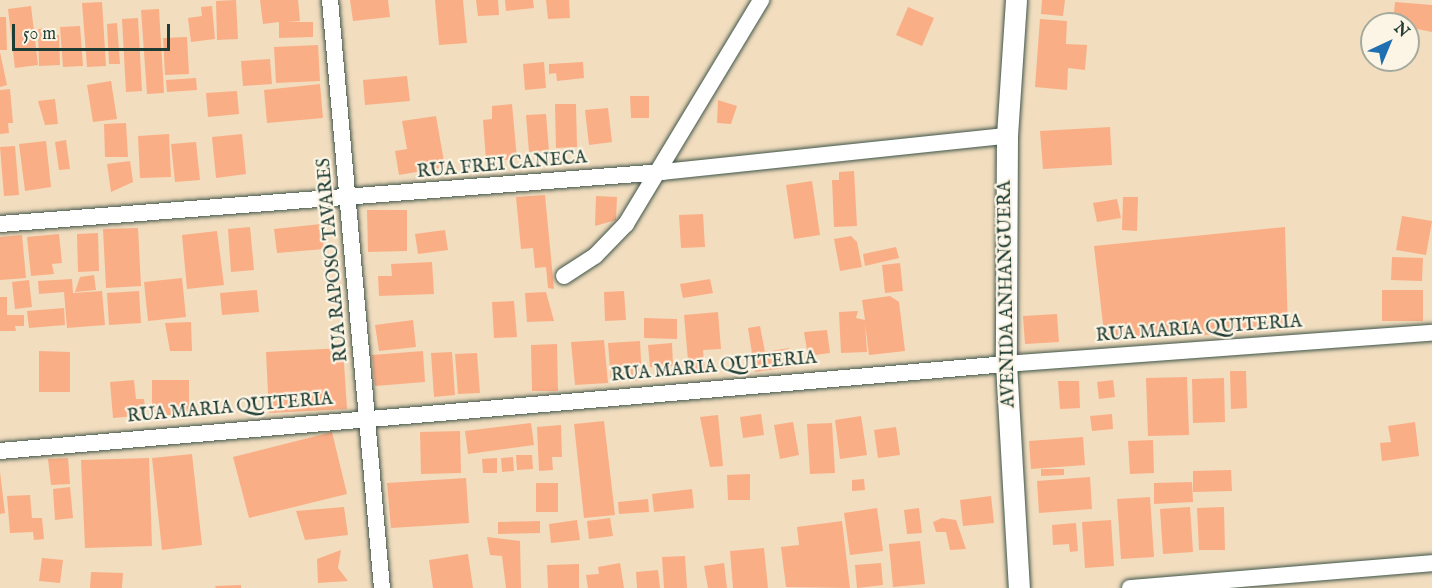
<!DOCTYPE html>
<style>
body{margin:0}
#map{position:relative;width:1432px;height:588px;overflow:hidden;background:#f2ddbf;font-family:"IM FELL English",serif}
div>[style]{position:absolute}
.building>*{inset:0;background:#faae86}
.roads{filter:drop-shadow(0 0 2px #3f5549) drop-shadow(0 0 2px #3f5549)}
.minor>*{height:16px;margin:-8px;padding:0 8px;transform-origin:8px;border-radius:8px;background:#fff}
.tertiary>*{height:21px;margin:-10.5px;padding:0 10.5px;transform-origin:10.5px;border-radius:10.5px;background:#fff}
span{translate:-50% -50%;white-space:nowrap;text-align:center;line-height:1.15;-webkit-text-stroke:4.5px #fcf5e5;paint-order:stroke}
.street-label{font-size:18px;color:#1f3d34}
.north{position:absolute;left:1360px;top:12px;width:60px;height:60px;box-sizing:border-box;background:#fcf5e5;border:2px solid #a4ab9e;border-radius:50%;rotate:44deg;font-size:16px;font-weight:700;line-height:24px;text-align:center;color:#1f3d34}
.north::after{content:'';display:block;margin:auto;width:21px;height:27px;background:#1f6fb2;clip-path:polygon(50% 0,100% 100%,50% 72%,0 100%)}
.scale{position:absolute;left:12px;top:24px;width:158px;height:27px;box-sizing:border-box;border:3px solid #1f3d34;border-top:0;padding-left:8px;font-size:18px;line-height:21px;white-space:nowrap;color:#1f3d34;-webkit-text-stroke:4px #fcf5e5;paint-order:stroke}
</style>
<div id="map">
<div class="building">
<i style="clip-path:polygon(236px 0,238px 39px,217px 40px,216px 1px)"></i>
<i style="clip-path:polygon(260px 0,298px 0,300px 21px,287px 22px,313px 22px,313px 37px,279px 38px,279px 22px,263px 24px)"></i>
<i style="clip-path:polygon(350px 0,388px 0,390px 17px,353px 21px)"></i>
<i style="clip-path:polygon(435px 0,463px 0,467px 43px,439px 45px)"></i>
<i style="clip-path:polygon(476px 0,498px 0,499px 15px,478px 16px)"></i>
<i style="clip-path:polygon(505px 0,533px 0,534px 8px,506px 11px)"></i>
<i style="clip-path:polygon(546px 0,569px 0,570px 18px,548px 19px)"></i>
<i style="clip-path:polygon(1042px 0,1065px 0,1063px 16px,1041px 14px)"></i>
<i style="clip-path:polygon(102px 2px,106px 66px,87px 67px,82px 3px)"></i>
<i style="clip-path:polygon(1395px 2px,1432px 5px,1432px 32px,1393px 24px)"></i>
<i style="clip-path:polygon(31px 6px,38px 65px,15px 68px,8px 9px)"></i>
<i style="clip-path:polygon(212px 6px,215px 39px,191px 42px,188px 18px,202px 16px,201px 7px)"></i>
<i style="clip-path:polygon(908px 7px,934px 18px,922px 46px,896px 35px)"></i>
<i style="clip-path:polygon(159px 9px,164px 93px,147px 94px,141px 10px)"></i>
<i style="clip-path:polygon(0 17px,6px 17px,7px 50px,0 50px)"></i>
<i style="clip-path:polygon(138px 18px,142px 91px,126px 92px,122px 19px)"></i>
<i style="clip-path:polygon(1040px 19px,1067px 21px,1066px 44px,1087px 45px,1085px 70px,1068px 68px,1067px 90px,1035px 87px)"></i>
<i style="clip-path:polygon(117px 23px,120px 64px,109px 64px,107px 24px)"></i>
<i style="clip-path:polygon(80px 26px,83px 66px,63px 67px,60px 27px)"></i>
<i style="clip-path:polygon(49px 28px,50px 35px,59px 35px,60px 65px,39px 66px,38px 29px)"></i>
<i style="clip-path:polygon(187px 37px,189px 74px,165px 75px,163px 38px)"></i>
<i style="clip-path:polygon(318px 45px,320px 81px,276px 83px,274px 47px)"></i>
<i style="clip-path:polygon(0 52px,7px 85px,0 87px)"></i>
<i style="clip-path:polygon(270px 59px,272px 84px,243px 86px,241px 61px)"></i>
<i style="clip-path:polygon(544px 62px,546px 88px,525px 90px,523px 64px)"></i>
<i style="clip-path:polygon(583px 62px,584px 78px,557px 81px,556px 73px,549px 74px,549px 64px)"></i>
<i style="clip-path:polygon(407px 76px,410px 101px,365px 105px,363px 80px)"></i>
<i style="clip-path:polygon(196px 78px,197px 90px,167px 92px,166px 80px)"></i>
<i style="clip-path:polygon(111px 81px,117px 119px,93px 122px,87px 85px)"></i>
<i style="clip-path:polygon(320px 84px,323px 118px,267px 123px,264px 90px)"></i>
<i style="clip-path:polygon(10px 89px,13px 123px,8px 123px,9px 133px,0 134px,0 90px)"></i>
<i style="clip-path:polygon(237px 91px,239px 114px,208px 117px,206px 93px)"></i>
<i style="clip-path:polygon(630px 96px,649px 96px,649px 118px,631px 118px)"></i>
<i style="clip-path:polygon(55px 99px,58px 124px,45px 125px,38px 101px)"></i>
<i style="clip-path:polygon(718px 100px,737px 106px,731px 124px,717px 123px)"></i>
<i style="clip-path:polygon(512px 104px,517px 159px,486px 161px,483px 120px,492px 119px,492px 106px)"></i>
<i style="clip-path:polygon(555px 104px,576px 104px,577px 147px,556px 148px)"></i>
<i style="clip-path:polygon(608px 108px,612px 142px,589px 145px,585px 110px)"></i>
<i style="clip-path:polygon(546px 114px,549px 151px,529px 152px,526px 115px)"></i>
<i style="clip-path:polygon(436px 116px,445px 167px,399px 175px,395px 151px,407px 149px,402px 121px)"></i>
<i style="clip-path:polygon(126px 123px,128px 157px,105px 157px,104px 124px)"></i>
<i style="clip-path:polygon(1110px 127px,1112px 165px,1043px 169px,1040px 131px)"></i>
<i style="clip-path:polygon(169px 134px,171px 177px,140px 178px,138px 136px)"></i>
<i style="clip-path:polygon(242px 134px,246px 174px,216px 178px,212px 137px)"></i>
<i style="clip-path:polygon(66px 140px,70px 169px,59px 170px,55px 142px)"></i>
<i style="clip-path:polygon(46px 141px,51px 187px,25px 191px,19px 144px)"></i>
<i style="clip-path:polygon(196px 142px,200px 180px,175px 182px,171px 144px)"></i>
<i style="clip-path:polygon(15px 146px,19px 195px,4px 196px,0 147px)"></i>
<i style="clip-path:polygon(130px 161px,133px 182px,111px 192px,107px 164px)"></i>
<i style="clip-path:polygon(854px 171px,857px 226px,834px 227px,832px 180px,839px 180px,839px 172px)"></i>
<i style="clip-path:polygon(812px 181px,820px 235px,794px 239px,786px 185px)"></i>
<i style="clip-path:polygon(545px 195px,554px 289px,548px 288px,546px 267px,535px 268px,533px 248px,521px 249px,516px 197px)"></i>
<i style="clip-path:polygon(596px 196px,617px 197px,616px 220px,595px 226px)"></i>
<i style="clip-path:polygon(1123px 197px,1138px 197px,1137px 231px,1122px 230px)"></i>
<i style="clip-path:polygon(1117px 199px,1121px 218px,1097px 222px,1093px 203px)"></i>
<i style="clip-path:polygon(367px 210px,407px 210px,407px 251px,368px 252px)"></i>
<i style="clip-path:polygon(703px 214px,705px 247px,681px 248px,679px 215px)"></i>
<i style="clip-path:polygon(1402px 216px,1432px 221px,1426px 255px,1396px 250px)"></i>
<i style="clip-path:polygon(321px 224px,324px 249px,277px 253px,274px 229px)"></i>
<i style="clip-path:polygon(250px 227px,254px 270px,231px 272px,228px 229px)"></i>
<i style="clip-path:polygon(1285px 227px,1288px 330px,1105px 341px,1094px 246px)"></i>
<i style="clip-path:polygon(138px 228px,141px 286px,106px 288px,103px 229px)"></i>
<i style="clip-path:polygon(445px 230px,448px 250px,418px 254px,415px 234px)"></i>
<i style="clip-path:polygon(217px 231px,224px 285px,187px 289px,182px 235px)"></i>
<i style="clip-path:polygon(98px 233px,99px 271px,78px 272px,77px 234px)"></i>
<i style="clip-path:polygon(59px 234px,62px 263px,52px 264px,54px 274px,31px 276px,27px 237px)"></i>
<i style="clip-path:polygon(22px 235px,26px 278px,0 280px,0 237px)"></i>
<i style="clip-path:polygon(851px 236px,857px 242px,862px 267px,840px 271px,834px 239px)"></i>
<i style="clip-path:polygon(896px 247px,899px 258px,865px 266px,863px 254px)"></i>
<i style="clip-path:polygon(1392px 257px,1423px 258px,1422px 281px,1391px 280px)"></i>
<i style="clip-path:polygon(432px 262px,434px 294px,379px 296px,378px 276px,392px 276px,391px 264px)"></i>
<i style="clip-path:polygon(900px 263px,903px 291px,885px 293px,882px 265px)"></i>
<i style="clip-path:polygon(94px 275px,96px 290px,75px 292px,80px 277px)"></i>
<i style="clip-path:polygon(182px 278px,186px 317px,148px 321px,144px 282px)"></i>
<i style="clip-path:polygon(72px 279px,73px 293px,102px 291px,105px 325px,67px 328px,64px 292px,39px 294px,38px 281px)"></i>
<i style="clip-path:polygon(710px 279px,713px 293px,683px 298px,680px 284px)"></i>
<i style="clip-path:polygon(29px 280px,32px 307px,15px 309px,12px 282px)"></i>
<i style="clip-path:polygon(257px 290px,259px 312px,222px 315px,220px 293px)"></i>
<i style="clip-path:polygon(1382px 290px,1423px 290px,1423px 321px,1382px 321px)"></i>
<i style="clip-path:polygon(139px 291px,141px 323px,109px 325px,107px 293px)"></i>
<i style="clip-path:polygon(624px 291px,626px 320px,605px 321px,604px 292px)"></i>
<i style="clip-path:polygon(546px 292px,554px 321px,527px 322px,525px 293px)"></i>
<i style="clip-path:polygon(890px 296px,899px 302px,905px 351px,869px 355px,865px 323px,867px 352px,841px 353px,839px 312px,858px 311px,856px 318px,865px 320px,862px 300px)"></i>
<i style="clip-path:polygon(0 297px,7px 297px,7px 315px,24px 315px,24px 326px,15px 326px,16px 331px,0 331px)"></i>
<i style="clip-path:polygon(514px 301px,517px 337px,494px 338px,492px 302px)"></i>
<i style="clip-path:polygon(64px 308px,65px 325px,29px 328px,27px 311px)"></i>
<i style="clip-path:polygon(718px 312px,721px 349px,703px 350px,705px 371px,689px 372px,684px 315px)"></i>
<i style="clip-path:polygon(1057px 314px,1059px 342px,1025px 344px,1023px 316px)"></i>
<i style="clip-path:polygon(644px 318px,677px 319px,677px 339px,644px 338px)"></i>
<i style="clip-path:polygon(413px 320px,416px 347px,379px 351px,375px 325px)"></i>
<i style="clip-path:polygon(191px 322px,192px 351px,170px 351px,165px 323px)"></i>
<i style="clip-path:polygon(760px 326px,765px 352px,789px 348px,792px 367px,755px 372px,748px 328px)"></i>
<i style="clip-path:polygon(827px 330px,830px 353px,808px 356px,804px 332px)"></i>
<i style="clip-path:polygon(604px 340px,608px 383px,575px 385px,571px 342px)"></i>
<i style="clip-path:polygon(640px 341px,642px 380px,611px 382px,608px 343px)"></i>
<i style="clip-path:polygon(672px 343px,673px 366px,650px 367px,648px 345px)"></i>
<i style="clip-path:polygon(557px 344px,558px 391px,532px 391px,531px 345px)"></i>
<i style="clip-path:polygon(343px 348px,347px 409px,269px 413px,266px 352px)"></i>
<i style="clip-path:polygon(39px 351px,70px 352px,70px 392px,39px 392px)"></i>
<i style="clip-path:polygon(423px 351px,425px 382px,375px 386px,372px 355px)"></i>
<i style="clip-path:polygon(452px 352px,455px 395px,434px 397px,431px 353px)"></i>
<i style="clip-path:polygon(477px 353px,480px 393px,458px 394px,455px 354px)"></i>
<i style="clip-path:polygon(1230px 371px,1246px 371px,1247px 408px,1231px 409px)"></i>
<i style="clip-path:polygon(1187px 377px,1189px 435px,1148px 436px,1146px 378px)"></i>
<i style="clip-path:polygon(1224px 378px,1225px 422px,1193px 423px,1192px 379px)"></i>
<i style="clip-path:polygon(134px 380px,136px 399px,144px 399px,146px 415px,113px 418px,110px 382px)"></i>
<i style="clip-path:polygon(152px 380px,189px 380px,189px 415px,152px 415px)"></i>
<i style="clip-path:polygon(1113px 380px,1115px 397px,1099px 399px,1097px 382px)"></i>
<i style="clip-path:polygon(1058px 381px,1079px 381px,1080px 408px,1060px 409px)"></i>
<i style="clip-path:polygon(761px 414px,764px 435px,743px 438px,740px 417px)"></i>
<i style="clip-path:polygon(1112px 414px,1113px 429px,1092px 431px,1090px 416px)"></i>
<i style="clip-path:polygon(718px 415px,723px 466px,710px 467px,700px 417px)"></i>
<i style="clip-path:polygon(861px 416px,867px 455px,840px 459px,835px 420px)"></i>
<i style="clip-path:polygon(604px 421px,615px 515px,584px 518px,574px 424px)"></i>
<i style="clip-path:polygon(793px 422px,799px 455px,780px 459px,774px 425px)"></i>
<i style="clip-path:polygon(1415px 422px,1419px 456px,1382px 461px,1380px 443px,1391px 442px,1388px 426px)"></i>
<i style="clip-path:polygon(531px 423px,534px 445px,468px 454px,465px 431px)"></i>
<i style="clip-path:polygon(832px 423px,835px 473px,810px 474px,807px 424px)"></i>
<i style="clip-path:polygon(561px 425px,562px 457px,552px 457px,553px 470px,539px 471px,537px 427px)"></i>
<i style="clip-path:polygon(896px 427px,900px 455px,878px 458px,874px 430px)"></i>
<i style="clip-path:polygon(460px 431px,461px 473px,421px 474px,420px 432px)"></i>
<i style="clip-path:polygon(332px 432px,347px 494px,249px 518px,233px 457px)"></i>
<i style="clip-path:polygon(1083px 437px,1085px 465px,1031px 469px,1029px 441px)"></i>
<i style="clip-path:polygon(1153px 440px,1154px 473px,1130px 474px,1128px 441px)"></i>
<i style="clip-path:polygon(192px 454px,202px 545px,162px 550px,152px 458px)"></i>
<i style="clip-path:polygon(516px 455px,532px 455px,533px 469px,517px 470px)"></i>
<i style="clip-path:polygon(513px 457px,514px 471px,502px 472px,501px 458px)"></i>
<i style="clip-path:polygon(68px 458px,70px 484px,51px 485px,48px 459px)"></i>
<i style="clip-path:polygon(149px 458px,152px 546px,85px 548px,81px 460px)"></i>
<i style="clip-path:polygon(497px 458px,497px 473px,483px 473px,482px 459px)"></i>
<i style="clip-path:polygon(1041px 469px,1064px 469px,1064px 475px,1041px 476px)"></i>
<i style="clip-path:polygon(1231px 470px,1232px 491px,1193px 492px,1193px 471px)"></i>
<i style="clip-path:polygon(0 472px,5px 513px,0 514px)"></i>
<i style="clip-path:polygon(750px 474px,750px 500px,728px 500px,727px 475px)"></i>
<i style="clip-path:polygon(1090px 477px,1092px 509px,1039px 513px,1037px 481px)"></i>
<i style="clip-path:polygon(466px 478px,469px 523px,391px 528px,387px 483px)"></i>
<i style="clip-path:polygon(864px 479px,865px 490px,852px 491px,852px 480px)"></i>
<i style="clip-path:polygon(1192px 482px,1193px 502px,1154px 504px,1154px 483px)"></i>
<i style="clip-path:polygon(536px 483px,558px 483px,558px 512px,536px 512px)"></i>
<i style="clip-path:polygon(70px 487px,73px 518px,55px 520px,53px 489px)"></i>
<i style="clip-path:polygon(692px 489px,694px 508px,654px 512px,652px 494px)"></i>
<i style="clip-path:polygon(30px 495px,32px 518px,42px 518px,44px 539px,34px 540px,33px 532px,10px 533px,7px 496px)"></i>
<i style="clip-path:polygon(991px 496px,994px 523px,963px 526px,960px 500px)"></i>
<i style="clip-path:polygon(1150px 497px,1154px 557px,1121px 559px,1117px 499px)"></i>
<i style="clip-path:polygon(648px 499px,649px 512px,619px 514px,618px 502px)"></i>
<i style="clip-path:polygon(344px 507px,348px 535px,305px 540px,296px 511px)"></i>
<i style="clip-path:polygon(1190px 507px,1193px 552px,1163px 554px,1160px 509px)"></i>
<i style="clip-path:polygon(1224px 507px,1225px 550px,1199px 550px,1197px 508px)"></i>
<i style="clip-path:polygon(877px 508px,883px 551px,850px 555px,844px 513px)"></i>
<i style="clip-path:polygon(919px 508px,922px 533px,907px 534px,904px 510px)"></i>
<i style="clip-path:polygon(610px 518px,613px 536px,589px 539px,587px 521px)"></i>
<i style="clip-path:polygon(942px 518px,956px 520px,966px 549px,950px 550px,946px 532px,936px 532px,933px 522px)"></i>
<i style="clip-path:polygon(577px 520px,580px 540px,551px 543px,549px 524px)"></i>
<i style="clip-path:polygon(1111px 520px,1114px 566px,1085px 568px,1082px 522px)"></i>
<i style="clip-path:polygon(540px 521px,540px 533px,498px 534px,498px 522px)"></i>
<i style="clip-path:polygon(842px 521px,850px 588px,786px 587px,781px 547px,799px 545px,797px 527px)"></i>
<i style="clip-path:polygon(1076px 523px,1078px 551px,1070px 552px,1069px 544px,1053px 545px,1052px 525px)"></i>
<i style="clip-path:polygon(487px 537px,520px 541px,521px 588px,506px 588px,502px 556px,490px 555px)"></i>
<i style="clip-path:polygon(920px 541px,925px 584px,893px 587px,889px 544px)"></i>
<i style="clip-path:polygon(764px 548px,768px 588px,733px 588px,730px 551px)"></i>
<i style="clip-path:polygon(341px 550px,338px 568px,348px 581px,318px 583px,317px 559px)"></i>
<i style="clip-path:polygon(468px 554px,473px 588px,433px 588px,429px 560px)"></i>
<i style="clip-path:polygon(685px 556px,687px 588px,664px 588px,662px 557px)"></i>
<i style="clip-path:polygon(42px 558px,63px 560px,60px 583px,39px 581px)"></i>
<i style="clip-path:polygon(620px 563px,624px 588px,588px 588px,586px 575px,599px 574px,598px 567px)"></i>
<i style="clip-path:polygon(724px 563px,727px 588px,708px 588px,704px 566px)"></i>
<i style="clip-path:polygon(881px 563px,883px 585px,857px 588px,855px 565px)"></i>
<i style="clip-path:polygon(579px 564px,579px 588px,548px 588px,547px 565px)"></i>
<i style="clip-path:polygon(658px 570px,660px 588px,637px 588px,636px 572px)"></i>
<i style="clip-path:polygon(91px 572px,123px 573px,122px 588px,90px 588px)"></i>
<i style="clip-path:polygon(241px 585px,241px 588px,216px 588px,215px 586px)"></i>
</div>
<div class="roads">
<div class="minor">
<i style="left:330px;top:0;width:590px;rotate:84.95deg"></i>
<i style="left:0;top:224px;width:664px;rotate:-4.49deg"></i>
<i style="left:662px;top:172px;width:347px;rotate:-6deg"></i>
<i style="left:564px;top:276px;width:37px;rotate:-33deg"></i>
<i style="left:595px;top:256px;width:45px;rotate:-45.9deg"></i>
<i style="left:626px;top:224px;width:262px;rotate:-58.9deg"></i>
<i style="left:0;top:451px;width:1010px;rotate:-4.94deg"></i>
<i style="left:1006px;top:364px;width:427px;rotate:-4.2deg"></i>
<i style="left:1130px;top:588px;width:303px;rotate:-4.7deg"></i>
</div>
<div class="tertiary">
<i style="left:1016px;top:0;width:136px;rotate:93.8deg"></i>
<i style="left:1007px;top:136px;width:228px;rotate:90.3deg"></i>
<i style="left:1006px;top:364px;width:224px;rotate:86.7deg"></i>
</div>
</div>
<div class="street-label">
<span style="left:502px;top:166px;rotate:-5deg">RUA FREI CANECA</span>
<span style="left:334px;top:260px;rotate:-95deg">RUA RAPOSO TAVARES</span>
<span style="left:1008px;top:294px;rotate:-91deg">AVENIDA ANHANGUERA</span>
<span style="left:1199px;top:330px;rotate:-4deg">RUA MARIA QUITERIA</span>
<span style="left:714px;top:368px;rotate:-5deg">RUA MARIA QUITERIA</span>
<span style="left:230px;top:409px;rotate:-5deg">RUA MARIA QUITERIA</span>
</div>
<div class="north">N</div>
<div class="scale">50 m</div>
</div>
